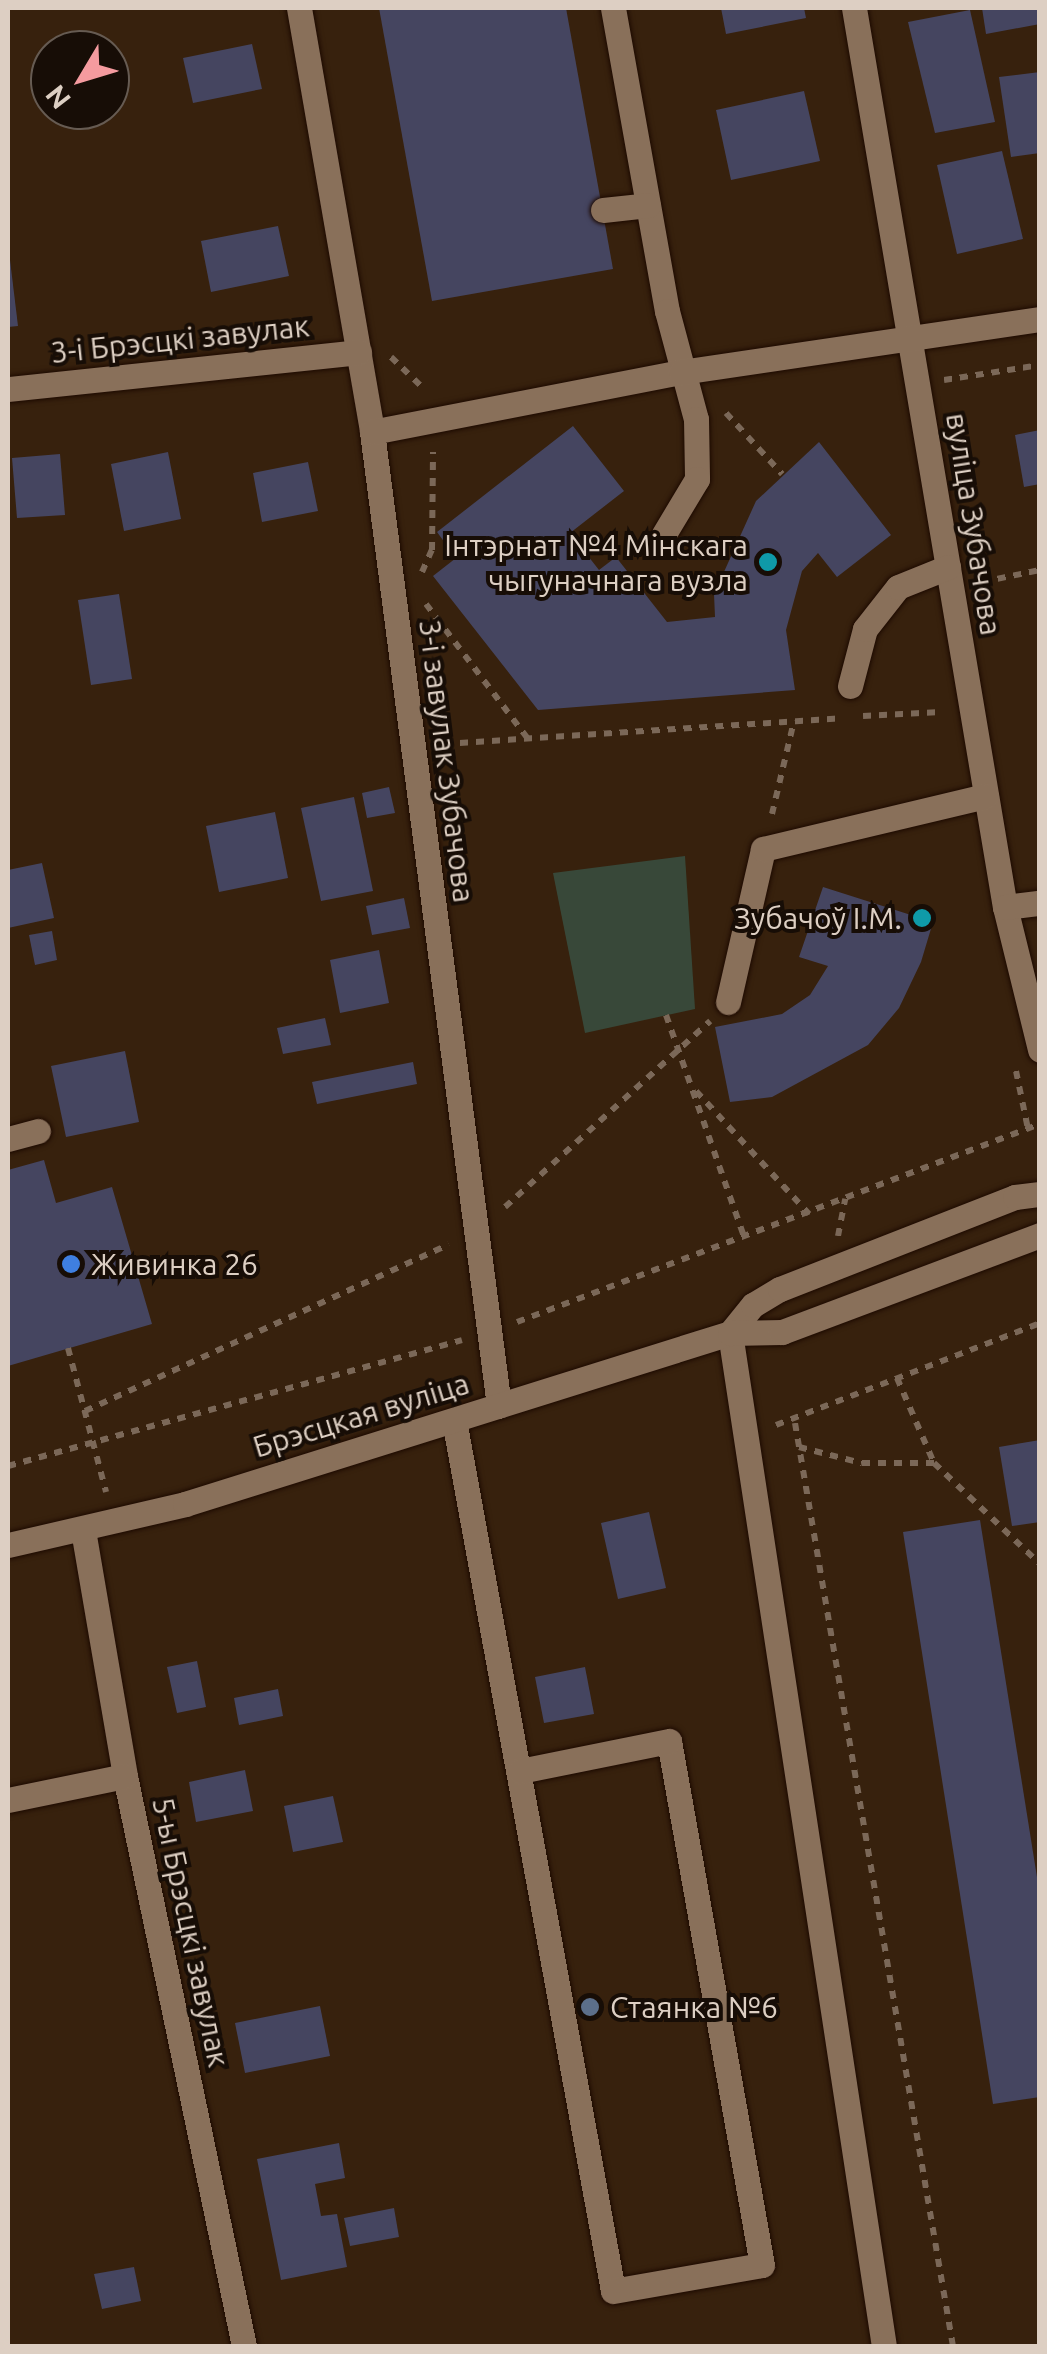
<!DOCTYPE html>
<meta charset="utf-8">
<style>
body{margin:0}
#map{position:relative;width:1047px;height:2354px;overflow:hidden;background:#37210d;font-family:Ubuntu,sans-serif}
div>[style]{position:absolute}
.green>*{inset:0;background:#384839}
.building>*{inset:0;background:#454560}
.path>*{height:6px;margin-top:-3px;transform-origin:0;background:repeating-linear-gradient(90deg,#7b6858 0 8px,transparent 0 16px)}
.roads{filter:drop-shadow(0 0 2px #1d0a00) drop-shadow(0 0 2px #1d0a00)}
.minor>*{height:25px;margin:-12.5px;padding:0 12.5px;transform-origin:12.5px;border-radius:12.5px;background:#89705a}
.dots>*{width:28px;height:28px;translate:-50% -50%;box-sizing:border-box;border:5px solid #170d06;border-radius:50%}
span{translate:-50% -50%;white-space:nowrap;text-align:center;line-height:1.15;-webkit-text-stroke:8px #170d06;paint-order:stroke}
.street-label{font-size:30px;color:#ddcfc3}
.poi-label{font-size:30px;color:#ddcfc3}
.right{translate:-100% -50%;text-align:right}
.left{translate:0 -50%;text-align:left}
.frame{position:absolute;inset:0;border:10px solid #ddcfc3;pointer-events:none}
.north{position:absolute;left:30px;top:30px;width:100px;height:100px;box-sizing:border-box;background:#170d06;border:2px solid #665b52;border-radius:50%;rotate:232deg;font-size:28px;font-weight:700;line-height:40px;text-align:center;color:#ddcfc3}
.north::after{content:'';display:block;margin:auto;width:35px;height:45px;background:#f59b9f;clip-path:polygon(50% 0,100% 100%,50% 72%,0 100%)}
</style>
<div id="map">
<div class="green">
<i style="clip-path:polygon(685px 856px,695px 1009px,585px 1033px,553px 873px)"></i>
</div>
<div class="building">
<i style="clip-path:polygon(379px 8px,566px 8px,613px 269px,432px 301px)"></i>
<i style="clip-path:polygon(721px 8px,804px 8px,806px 18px,726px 34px)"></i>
<i style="clip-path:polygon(982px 8px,1040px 8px,1040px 24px,986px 34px)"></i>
<i style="clip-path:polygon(970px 10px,995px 122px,935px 133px,908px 22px)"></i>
<i style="clip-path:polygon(252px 44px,262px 89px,193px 103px,183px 58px)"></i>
<i style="clip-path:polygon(1040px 72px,1040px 153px,1011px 157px,999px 77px)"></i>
<i style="clip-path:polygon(804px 91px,820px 161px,731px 180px,716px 110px)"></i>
<i style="clip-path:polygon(1002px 151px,1023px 239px,957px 254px,937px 165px)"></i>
<i style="clip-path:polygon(278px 226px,289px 276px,211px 292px,201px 241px)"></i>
<i style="clip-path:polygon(10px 260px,18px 326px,8px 327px,8px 261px)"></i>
<i style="clip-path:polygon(573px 426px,624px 491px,570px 533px,599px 570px,616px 557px,667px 622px,715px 617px,714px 594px,756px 501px,819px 442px,891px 535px,837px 577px,818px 553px,802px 571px,786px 630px,795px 690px,538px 710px,433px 576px,456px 558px,437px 532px)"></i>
<i style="clip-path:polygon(1040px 430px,1040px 484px,1024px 487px,1015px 435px)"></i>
<i style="clip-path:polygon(168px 452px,181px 519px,124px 531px,111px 464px)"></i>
<i style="clip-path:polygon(60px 454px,65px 515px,17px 518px,12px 458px)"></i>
<i style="clip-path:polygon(308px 462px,318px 511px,262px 522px,253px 473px)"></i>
<i style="clip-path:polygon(119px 594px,132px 679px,91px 685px,78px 600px)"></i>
<i style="clip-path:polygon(389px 787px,395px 813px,367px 818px,362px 793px)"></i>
<i style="clip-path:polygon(354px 797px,373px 891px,321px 901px,301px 808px)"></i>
<i style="clip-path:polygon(275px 812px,288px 878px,219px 892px,206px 826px)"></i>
<i style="clip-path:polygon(42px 863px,54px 918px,8px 928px,8px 870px)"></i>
<i style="clip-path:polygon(823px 887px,933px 922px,921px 962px,899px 1008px,868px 1045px,772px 1097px,730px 1102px,715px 1027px,782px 1014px,810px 995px,828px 966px,799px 957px)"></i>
<i style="clip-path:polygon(404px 898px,410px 928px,372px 935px,366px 906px)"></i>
<i style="clip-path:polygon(52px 931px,57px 960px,35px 965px,29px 935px)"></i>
<i style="clip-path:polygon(379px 950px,389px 1003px,340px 1013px,330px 960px)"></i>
<i style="clip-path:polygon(325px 1018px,331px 1045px,283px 1054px,277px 1028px)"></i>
<i style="clip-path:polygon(125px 1051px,139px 1122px,66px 1137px,51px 1066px)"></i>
<i style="clip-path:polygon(413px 1062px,417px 1084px,317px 1104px,312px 1082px)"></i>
<i style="clip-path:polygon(44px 1160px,56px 1203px,112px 1187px,152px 1324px,8px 1366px,8px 1170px)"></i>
<i style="clip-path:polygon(1040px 1440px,1040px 1522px,1012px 1526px,999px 1447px)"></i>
<i style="clip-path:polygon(649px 1512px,666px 1588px,618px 1599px,601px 1523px)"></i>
<i style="clip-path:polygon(980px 1520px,1040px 1896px,1040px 2097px,993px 2104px,903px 1532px)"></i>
<i style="clip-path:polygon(197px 1661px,206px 1707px,177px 1713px,167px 1667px)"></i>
<i style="clip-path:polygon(585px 1667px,594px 1714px,544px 1723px,535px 1677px)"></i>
<i style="clip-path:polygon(278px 1689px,283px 1716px,239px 1725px,234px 1698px)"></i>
<i style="clip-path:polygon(245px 1770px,253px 1811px,196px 1822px,189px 1782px)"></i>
<i style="clip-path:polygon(333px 1796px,343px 1842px,293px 1852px,284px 1806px)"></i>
<i style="clip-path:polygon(320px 2006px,330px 2056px,245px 2073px,235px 2023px)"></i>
<i style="clip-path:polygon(339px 2143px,345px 2178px,315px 2184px,321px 2216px,337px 2214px,347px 2267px,281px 2280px,257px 2159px)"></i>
<i style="clip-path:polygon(394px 2208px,399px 2237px,350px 2246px,344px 2218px)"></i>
<i style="clip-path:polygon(134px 2267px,141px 2301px,102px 2309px,94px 2274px)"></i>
</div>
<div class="path">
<i style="left:391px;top:357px;width:47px;rotate:44.1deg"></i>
<i style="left:944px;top:380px;width:97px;rotate:-8.9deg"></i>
<i style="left:726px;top:413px;width:83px;rotate:47.4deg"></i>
<i style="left:422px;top:572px;width:24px;rotate:-66deg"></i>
<i style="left:432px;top:550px;width:98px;rotate:-89.4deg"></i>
<i style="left:982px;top:582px;width:59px;rotate:-11.7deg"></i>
<i style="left:426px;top:604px;width:169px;rotate:52.9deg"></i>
<i style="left:863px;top:716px;width:78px;rotate:-2.9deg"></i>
<i style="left:444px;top:744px;width:398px;rotate:-3.7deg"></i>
<i style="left:772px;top:814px;width:96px;rotate:-76.7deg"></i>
<i style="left:666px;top:1015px;width:234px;rotate:70.6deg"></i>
<i style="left:1016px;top:1071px;width:59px;rotate:78.3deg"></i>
<i style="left:696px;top:1091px;width:167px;rotate:47.4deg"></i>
<i style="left:505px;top:1207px;width:277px;rotate:-42.2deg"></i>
<i style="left:838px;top:1236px;width:38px;rotate:-79deg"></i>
<i style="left:517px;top:1322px;width:559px;rotate:-20.74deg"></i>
<i style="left:68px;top:1348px;width:149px;rotate:75.2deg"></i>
<i style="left:897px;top:1378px;width:93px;rotate:66.5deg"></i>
<i style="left:85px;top:1411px;width:400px;rotate:-24.6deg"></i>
<i style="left:795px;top:1423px;width:936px;rotate:80.29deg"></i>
<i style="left:776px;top:1425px;width:283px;rotate:-21.1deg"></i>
<i style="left:799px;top:1447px;width:65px;rotate:14.3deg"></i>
<i style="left:862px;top:1463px;width:72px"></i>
<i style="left:934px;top:1463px;width:146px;rotate:43.6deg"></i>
<i style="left:8px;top:1466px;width:471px;rotate:-15.5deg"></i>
</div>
<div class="roads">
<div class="minor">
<i style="left:299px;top:8px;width:430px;rotate:80.2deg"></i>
<i style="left:372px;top:432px;width:982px;rotate:82.57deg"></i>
<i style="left:613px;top:8px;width:308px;rotate:79.9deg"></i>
<i style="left:667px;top:311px;width:112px;rotate:75deg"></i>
<i style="left:696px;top:419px;width:60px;rotate:89deg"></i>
<i style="left:697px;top:479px;width:64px;rotate:121deg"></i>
<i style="left:854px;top:8px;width:912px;rotate:80.47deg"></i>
<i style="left:1005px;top:907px;width:147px;rotate:76.2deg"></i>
<i style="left:603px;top:210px;width:45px;rotate:-6.3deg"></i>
<i style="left:8px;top:389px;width:353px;rotate:-6deg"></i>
<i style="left:372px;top:432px;width:315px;rotate:-11deg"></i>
<i style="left:681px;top:372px;width:363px;rotate:-8.4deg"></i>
<i style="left:850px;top:686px;width:59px;rotate:-75.3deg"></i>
<i style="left:865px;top:629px;width:53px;rotate:-51.8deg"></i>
<i style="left:898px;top:587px;width:54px;rotate:-21.8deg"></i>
<i style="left:1005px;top:907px;width:35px;rotate:-7deg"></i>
<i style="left:728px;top:1002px;width:157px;rotate:-77.1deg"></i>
<i style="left:763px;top:849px;width:229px;rotate:-13.4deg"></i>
<i style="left:8px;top:1139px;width:31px;rotate:-15deg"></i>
<i style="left:730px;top:1333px;width:1025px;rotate:81.36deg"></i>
<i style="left:730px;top:1333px;width:36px;rotate:-51deg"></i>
<i style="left:753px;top:1305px;width:31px;rotate:-31deg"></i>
<i style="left:780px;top:1289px;width:252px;rotate:-21.4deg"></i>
<i style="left:1015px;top:1197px;width:25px;rotate:-7deg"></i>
<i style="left:454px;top:1420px;width:885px;rotate:79.65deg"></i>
<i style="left:613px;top:2291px;width:151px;rotate:-9.9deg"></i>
<i style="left:762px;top:2265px;width:532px;rotate:-100.06deg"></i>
<i style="left:669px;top:1741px;width:152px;rotate:168.6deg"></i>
<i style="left:83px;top:1530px;width:250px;rotate:80.3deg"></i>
<i style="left:125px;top:1776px;width:582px;rotate:78.21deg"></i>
<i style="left:8px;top:1545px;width:182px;rotate:-13deg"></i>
<i style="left:185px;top:1504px;width:571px;rotate:-17.42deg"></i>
<i style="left:730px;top:1333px;width:52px;rotate:-1.1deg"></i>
<i style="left:782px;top:1332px;width:276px;rotate:-20.6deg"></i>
<i style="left:8px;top:1800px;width:119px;rotate:-11.6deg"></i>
</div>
</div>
<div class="dots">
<i style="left:768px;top:562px;background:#0f9aa8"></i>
<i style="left:922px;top:918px;background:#0f9aa8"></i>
<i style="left:71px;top:1264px;background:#3f7fe0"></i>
<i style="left:590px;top:2007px;background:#5c6f8a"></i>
</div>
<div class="street-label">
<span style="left:180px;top:339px;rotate:-6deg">3-і Брэсцкі завулак</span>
<span style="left:974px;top:524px;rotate:81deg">вуліца Зубачова</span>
<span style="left:447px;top:761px;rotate:83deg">3-і завулак Зубачова</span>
<span style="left:361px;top:1415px;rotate:-17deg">Брэсцкая вуліца</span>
<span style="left:191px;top:1932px;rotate:78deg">5-ы Брэсцкі завулак</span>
</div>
<div class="poi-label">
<span class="right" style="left:748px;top:562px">Інтэрнат №4 Мінскага<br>чыгуначнага вузла</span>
<span class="right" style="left:902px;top:918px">Зубачоў І.М.</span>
<span class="left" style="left:91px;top:1264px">Живинка 26</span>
<span class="left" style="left:610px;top:2007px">Стаянка №6</span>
</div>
<div class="frame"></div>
<div class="north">N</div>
</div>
